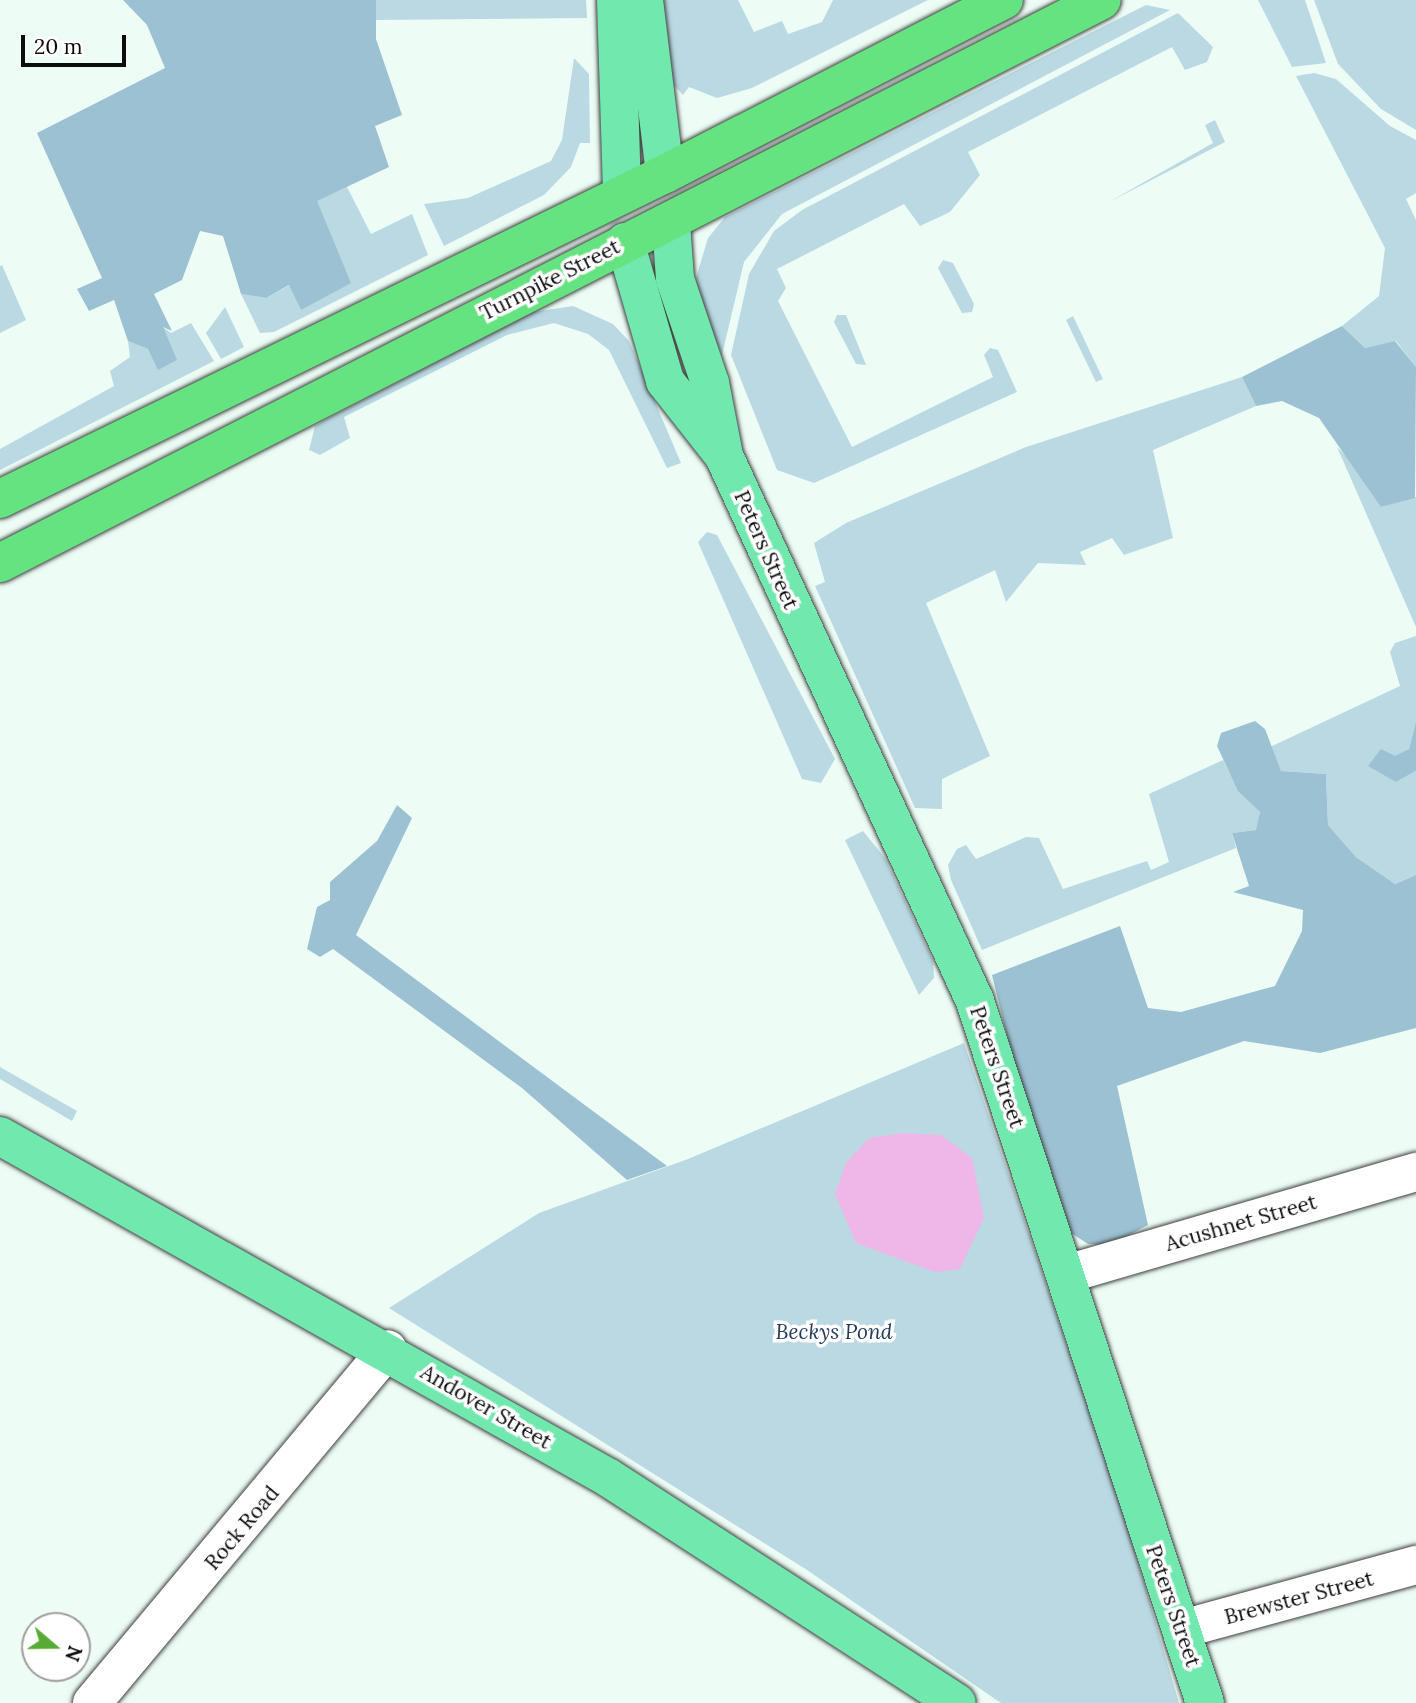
<!DOCTYPE html>
<style>
body{margin:0}
#map{position:relative;width:1416px;height:1703px;overflow:hidden;background:#edfdf6;font-family:Lora,serif}
div>[style]{position:absolute}
.green>*{inset:0;background:#bad9e3}
.forest>*{inset:0;background:#9cc1d2}
.water>*{inset:0;background:#eeb7e7}
.roads{filter:drop-shadow(0 0 2px #3f3f3f) drop-shadow(0 0 2px #3f3f3f)}
.minor>*{height:38px;margin:-19px;padding:0 19px;transform-origin:19px;border-radius:19px;background:#fff}
.major>*{height:38px;margin:-19px;padding:0 19px;transform-origin:19px;border-radius:19px;background:#71e8ae}
.highway>*{height:38px;margin:-19px;padding:0 19px;transform-origin:19px;border-radius:19px;background:#65e380}
span{translate:-50% -50%;white-space:nowrap;text-align:center;line-height:1.15;-webkit-text-stroke:7px #fff;paint-order:stroke}
.street-label{font-size:21px;color:#0c0c0c}
.park-label{font-size:21px;color:#243d5b;font-style:italic}
.north{position:absolute;left:21px;top:1612px;width:70px;height:70px;box-sizing:border-box;background:#fff;border:2px solid #9e9e9e;border-radius:50%;rotate:110deg;font-size:19px;font-weight:700;line-height:28px;text-align:center;color:#0c0c0c}
.north::after{content:'';display:block;margin:auto;width:24px;height:32px;background:#57ab35;clip-path:polygon(50% 0,100% 100%,50% 72%,0 100%)}
.scale{position:absolute;left:21px;top:35px;width:105px;height:32px;box-sizing:border-box;border:4px solid #0c0c0c;border-top:0;padding-left:9px;font-size:21px;line-height:24px;white-space:nowrap;color:#0c0c0c;-webkit-text-stroke:5px #fff;paint-order:stroke}
</style>
<div id="map">
<div class="green">
<i style="clip-path:polygon(376px 0,586px 0,587px 18px,375px 20px)"></i>
<i style="clip-path:polygon(654px 0,738px 0,754px 32px,782px 21px,788px 34px,822px 22px,833px 0,928px 0,752px 88px,717px 98px,689px 87px,683px 95px,669px 80px)"></i>
<i style="clip-path:polygon(1258px 0,1305px 0,1326px 63px,1292px 67px)"></i>
<i style="clip-path:polygon(1314px 0,1416px 0,1416px 130px,1381px 109px,1338px 64px)"></i>
<i style="clip-path:polygon(1146px 5px,1170px 10px,782px 214px,744px 262px,722px 355px,698px 300px,696px 278px,708px 238px,725px 217px)"></i>
<i style="clip-path:polygon(1178px 13px,1213px 47px,1207px 62px,1185px 70px,1172px 47px,968px 152px,980px 175px,950px 212px,920px 226px,904px 204px,777px 269px,786px 288px,778px 301px,852px 447px,993px 377px,984px 355px,990px 348px,998px 350px,1017px 392px,814px 483px,777px 470px,731px 355px,749px 274px,774px 231px,802px 210px)"></i>
<i style="clip-path:polygon(574px 58px,589px 74px,590px 143px,580px 143px,571px 167px,544px 195px,444px 246px,424px 204px,468px 198px,551px 161px,562px 140px)"></i>
<i style="clip-path:polygon(1314px 73px,1336px 79px,1390px 126px,1416px 140px,1416px 193px,1406px 199px,1416px 220px,1416px 367px,1396px 341px,1365px 348px,1342px 326px,1379px 296px,1385px 248px,1296px 76px)"></i>
<i style="clip-path:polygon(1215px 120px,1225px 142px,1109px 202px,1213px 143px,1205px 125px)"></i>
<i style="clip-path:polygon(347px 187px,371px 234px,412px 214px,428px 255px,274px 332px,260px 333px,241px 294px,266px 298px,290px 285px,301px 310px,317px 200px)"></i>
<i style="clip-path:polygon(943px 260px,953px 263px,974px 304px,972px 312px,962px 313px,938px 268px)"></i>
<i style="clip-path:polygon(2px 265px,26px 320px,0 333px,0 266px)"></i>
<i style="clip-path:polygon(573px 306px,613px 324px,629px 341px,681px 463px,667px 468px,609px 350px,588px 334px,554px 323px,507px 335px,344px 417px,350px 438px,320px 455px,309px 450px,315px 426px,327px 419px,533px 312px)"></i>
<i style="clip-path:polygon(225px 307px,244px 347px,221px 359px,206px 333px)"></i>
<i style="clip-path:polygon(837px 315px,846px 315px,866px 365px,856px 364px,834px 322px)"></i>
<i style="clip-path:polygon(1073px 316px,1103px 379px,1096px 382px,1066px 320px)"></i>
<i style="clip-path:polygon(191px 323px,214px 361px,0 470px,0 449px,114px 386px,110px 371px,130px 357px,128px 341px,148px 349px,163px 327px,171px 333px)"></i>
<i style="clip-path:polygon(1242px 377px,1256px 406px,1153px 450px,1173px 538px,1124px 555px,1112px 538px,1080px 552px,1086px 565px,1038px 563px,1006px 602px,995px 570px,926px 603px,990px 756px,942px 779px,942px 809px,915px 808px,815px 586px,825px 582px,814px 543px,846px 523px,1026px 447px)"></i>
<i style="clip-path:polygon(1337px 447px,1362px 472px,1381px 507px,1416px 497px,1416px 627px)"></i>
<i style="clip-path:polygon(707px 532px,717px 535px,835px 759px,821px 783px,802px 779px,698px 542px)"></i>
<i style="clip-path:polygon(1416px 636px,1416px 721px,1409px 749px,1395px 757px,1396px 782px,1416px 771px,1416px 875px,1395px 884px,1356px 857px,1328px 825px,1326px 774px,1281px 771px,1268px 748px,1400px 686px,1390px 652px,1395px 643px)"></i>
<i style="clip-path:polygon(1223px 760px,1239px 791px,1260px 812px,1257px 830px,1232px 833px,1236px 848px,982px 950px,951px 880px,948px 865px,957px 849px,966px 845px,976px 859px,1026px 837px,1039px 838px,1063px 889px,1147px 861px,1151px 870px,1169px 862px,1149px 794px)"></i>
<i style="clip-path:polygon(863px 831px,885px 858px,933px 961px,934px 978px,919px 995px,845px 840px)"></i>
<i style="clip-path:polygon(964px 1043px,1123px 1511px,1179px 1703px,1001px 1703px,807px 1570px,389px 1308px,539px 1213px,688px 1159px)"></i>
<i style="clip-path:polygon(0 1067px,77px 1111px,72px 1121px,0 1079px)"></i>
</div>
<div class="forest">
<i style="clip-path:polygon(123px 0,376px 0,376px 39px,402px 115px,375px 126px,389px 167px,317px 201px,351px 283px,301px 310px,289px 285px,266px 298px,241px 294px,223px 236px,200px 231px,182px 280px,154px 294px,172px 331px,163px 327px,177px 360px,158px 370px,148px 349px,128px 341px,114px 300px,89px 311px,77px 289px,102px 278px,37px 133px,165px 68px,147px 25px)"></i>
<i style="clip-path:polygon(1342px 326px,1365px 348px,1395px 341px,1416px 367px,1415px 498px,1381px 507px,1319px 418px,1282px 401px,1256px 406px,1242px 377px)"></i>
<i style="clip-path:polygon(1255px 721px,1265px 729px,1281px 771px,1326px 774px,1328px 825px,1356px 857px,1395px 884px,1416px 875px,1416px 1028px,1320px 1053px,1244px 1041px,1117px 1086px,1148px 1225px,1110px 1245px,1088px 1244px,1062px 1227px,1045px 1189px,992px 975px,1120px 926px,1148px 1008px,1181px 1012px,1275px 986px,1302px 931px,1303px 910px,1233px 892px,1249px 886px,1232px 833px,1256px 830px,1260px 812px,1238px 791px,1217px 746px,1221px 733px)"></i>
<i style="clip-path:polygon(1416px 721px,1416px 771px,1396px 782px,1368px 766px,1381px 749px,1395px 756px,1409px 749px)"></i>
<i style="clip-path:polygon(397px 805px,412px 818px,356px 935px,667px 1166px,627px 1180px,522px 1088px,333px 949px,320px 957px,307px 949px,317px 907px,330px 900px,330px 882px,377px 841px)"></i>
</div>
<div class="water">
<i style="clip-path:polygon(903px 1133px,941px 1135px,972px 1158px,984px 1218px,960px 1269px,935px 1272px,856px 1243px,835px 1194px,846px 1163px,869px 1138px)"></i>
</div>
<div class="roads">
<div class="minor">
<i style="left:1067px;top:1274px;width:364px;rotate:-16.3deg"></i>
<i style="left:1182px;top:1629px;width:243px;rotate:-15.3deg"></i>
<i style="left:92px;top:1703px;width:461px;rotate:-50.1deg"></i>
</div>
<div class="major">
<i style="left:616px;top:0;width:194px;rotate:88.2deg"></i>
<i style="left:644px;top:0;width:175px;rotate:83.1deg"></i>
<i style="left:671px;top:223px;width:56px;rotate:85.9deg"></i>
<i style="left:675px;top:279px;width:110px;rotate:71.4deg"></i>
<i style="left:710px;top:383px;width:74px;rotate:79.1deg"></i>
<i style="left:724px;top:456px;width:600px;rotate:65.27deg"></i>
<i style="left:975px;top:1001px;width:739px;rotate:71.86deg"></i>
<i style="left:625px;top:242px;width:145px;rotate:73.9deg"></i>
<i style="left:665px;top:381px;width:95px;rotate:51.8deg"></i>
<i style="left:0;top:1136px;width:698px;rotate:29.32deg"></i>
<i style="left:609px;top:1478px;width:414px;rotate:32.9deg"></i>
</div>
<div class="highway">
<i style="left:0;top:499px;width:740px;rotate:-26.05deg"></i>
<i style="left:665px;top:174px;width:381px;rotate:-27.2deg"></i>
<i style="left:0;top:563px;width:1237px;rotate:-27.06deg"></i>
</div>
</div>
<div class="street-label">
<span style="left:550px;top:280px;rotate:-27deg">Turnpike Street</span>
<span style="left:766px;top:550px;rotate:66deg">Peters Street</span>
<span style="left:997px;top:1067px;rotate:71deg">Peters Street</span>
<span style="left:1241px;top:1223px;rotate:-16deg">Acushnet Street</span>
<span style="left:486px;top:1407px;rotate:30deg">Andover Street</span>
<span style="left:242px;top:1528px;rotate:-50deg">Rock Road</span>
<span style="left:1299px;top:1598px;rotate:-15deg">Brewster Street</span>
<span style="left:1173px;top:1606px;rotate:71deg">Peters Street</span>
</div>
<div class="park-label">
<span style="left:834px;top:1332px">Beckys Pond</span>
</div>
<div class="north">N</div>
<div class="scale">20 m</div>
</div>
